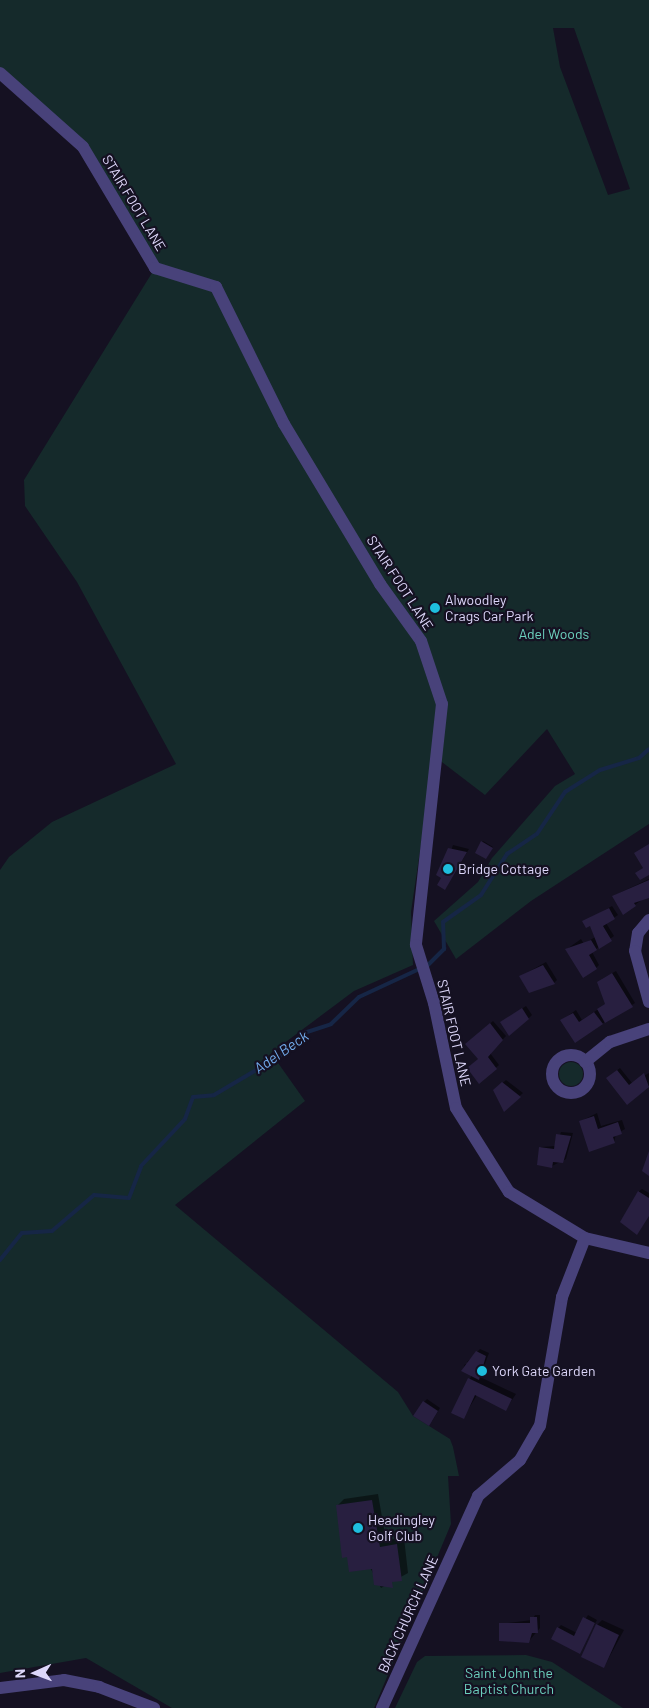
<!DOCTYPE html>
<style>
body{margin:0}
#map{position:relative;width:649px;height:1708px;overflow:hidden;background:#151122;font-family:Barlow,sans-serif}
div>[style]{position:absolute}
.green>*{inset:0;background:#152a2b}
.round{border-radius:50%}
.shadow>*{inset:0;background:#0007}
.stream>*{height:4px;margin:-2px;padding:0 2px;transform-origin:2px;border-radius:2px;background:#162646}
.building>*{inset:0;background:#281f40}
.minor>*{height:12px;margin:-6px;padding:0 6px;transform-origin:6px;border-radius:6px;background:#48427a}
.minor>.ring{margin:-6px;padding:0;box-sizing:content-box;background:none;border:12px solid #48427a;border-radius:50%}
.dots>*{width:14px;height:14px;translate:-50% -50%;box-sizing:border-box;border:2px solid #151122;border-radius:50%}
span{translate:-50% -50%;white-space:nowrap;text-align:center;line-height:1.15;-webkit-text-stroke:4.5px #151122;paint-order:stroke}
.street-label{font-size:14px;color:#ddd7fa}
.poi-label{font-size:14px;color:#ddd7fa}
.left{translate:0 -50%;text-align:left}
.park-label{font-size:14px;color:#6cd0be}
.water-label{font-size:15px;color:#72abec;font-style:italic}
.north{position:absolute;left:10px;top:1648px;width:50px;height:50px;-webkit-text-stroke:4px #151122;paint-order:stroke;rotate:268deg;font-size:14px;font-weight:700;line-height:20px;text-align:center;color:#ddd7fa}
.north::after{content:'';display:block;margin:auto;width:18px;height:22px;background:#ddd7fa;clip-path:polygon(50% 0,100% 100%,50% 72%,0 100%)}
</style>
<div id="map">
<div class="green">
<i style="clip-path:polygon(evenodd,0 0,649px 0,649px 824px,531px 901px,456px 959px,434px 921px,478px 882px,492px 858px,555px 786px,575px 774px,547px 729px,485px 795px,434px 756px,411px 912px,413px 965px,354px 991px,271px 1053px,305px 1101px,175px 1205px,398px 1392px,413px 1416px,450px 1439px,453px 1447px,459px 1476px,448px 1476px,451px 1524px,374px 1708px,172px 1708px,86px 1658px,0 1673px,0 870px,9px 857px,52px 822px,176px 764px,77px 582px,25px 506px,24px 480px,155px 268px,83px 147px,0 73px,0 0,553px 28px,574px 28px,630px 189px,608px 195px,560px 67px,553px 28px)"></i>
<i class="round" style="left:559px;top:1062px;width:24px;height:24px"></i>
<i style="clip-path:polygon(526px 1655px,552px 1662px,623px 1708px,395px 1708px,417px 1662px,425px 1656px)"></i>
</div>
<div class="shadow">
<i style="clip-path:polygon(483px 841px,493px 847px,487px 857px,482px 842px)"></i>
<i style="clip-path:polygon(453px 845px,469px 849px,445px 889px,439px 885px)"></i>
<i style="clip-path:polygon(649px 879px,649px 895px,623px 913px,613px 896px)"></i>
<i style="clip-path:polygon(612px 906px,618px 915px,606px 923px,614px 936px,592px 952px,599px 965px,596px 968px,567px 949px,581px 939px,584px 944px,595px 937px,590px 924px,584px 922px)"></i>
<i style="clip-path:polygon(546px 962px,557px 980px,554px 983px,521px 976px)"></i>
<i style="clip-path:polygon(616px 971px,635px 1003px,575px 1041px,565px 1018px,576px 1010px,582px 1020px,606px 1004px,602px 979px)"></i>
<i style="clip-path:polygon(526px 1006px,532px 1015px,528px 1019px,502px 1022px)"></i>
<i style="clip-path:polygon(493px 1021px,506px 1036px,490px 1053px,499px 1065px,479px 1082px,479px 1059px,470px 1041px)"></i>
<i style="clip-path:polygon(620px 1068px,632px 1083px,649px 1073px,649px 1086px,628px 1103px,611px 1075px)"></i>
<i style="clip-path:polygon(506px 1080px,523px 1093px,504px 1110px,495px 1090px)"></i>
<i style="clip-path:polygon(597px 1113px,601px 1126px,622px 1120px,625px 1129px,616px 1134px,614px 1142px,581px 1121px)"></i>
<i style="clip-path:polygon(561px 1132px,573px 1133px,566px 1159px,552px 1166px,538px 1164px,541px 1147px,556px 1146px)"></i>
<i style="clip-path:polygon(642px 1189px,649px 1193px,649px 1215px,638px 1192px)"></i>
<i style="clip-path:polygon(480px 1349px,489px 1353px,480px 1377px,516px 1394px,506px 1409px,477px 1395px,463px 1418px,452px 1412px,472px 1375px,462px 1371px,465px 1364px,474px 1369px,467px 1362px)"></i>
<i style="clip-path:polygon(427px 1399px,440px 1408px,432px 1421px,424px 1402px)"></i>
<i style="clip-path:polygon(378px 1494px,386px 1540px,404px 1538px,408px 1573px,381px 1588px,337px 1506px,344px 1499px)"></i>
<i style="clip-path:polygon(535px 1615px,540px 1615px,540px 1628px,529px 1641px,500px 1624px,532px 1620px)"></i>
<i style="clip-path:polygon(588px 1615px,597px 1620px,579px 1652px,558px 1628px,561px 1625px,577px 1633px)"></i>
<i style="clip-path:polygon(602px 1620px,624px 1630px,604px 1667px,597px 1625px)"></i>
</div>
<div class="stream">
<i style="left:0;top:1260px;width:35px;rotate:-51deg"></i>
<i style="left:22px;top:1233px;width:30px;rotate:-4deg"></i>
<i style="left:52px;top:1231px;width:55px;rotate:-40.6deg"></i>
<i style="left:94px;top:1195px;width:35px;rotate:5deg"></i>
<i style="left:129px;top:1198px;width:34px;rotate:-69deg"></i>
<i style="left:141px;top:1166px;width:64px;rotate:-46.9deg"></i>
<i style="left:185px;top:1119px;width:23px;rotate:-70deg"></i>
<i style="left:193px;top:1097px;width:21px;rotate:-5deg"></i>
<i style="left:214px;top:1095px;width:77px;rotate:-30.6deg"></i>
<i style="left:280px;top:1056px;width:33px;rotate:-44deg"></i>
<i style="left:304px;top:1033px;width:28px;rotate:-18deg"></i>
<i style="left:331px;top:1024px;width:39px;rotate:-44deg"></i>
<i style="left:359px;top:997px;width:76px;rotate:-24.9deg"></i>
<i style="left:428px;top:965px;width:23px;rotate:-45deg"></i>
<i style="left:444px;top:949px;width:27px;rotate:-92deg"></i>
<i style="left:443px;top:922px;width:47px;rotate:-35.4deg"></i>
<i style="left:481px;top:895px;width:49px;rotate:-57.6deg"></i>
<i style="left:507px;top:854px;width:36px;rotate:-34deg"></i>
<i style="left:537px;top:834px;width:50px;rotate:-56.3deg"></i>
<i style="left:565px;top:792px;width:41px;rotate:-32.2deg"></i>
<i style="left:600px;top:770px;width:41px;rotate:-17.1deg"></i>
<i style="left:639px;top:758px;width:13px;rotate:-42deg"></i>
</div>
<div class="building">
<i style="clip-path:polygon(481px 841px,493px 848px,486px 859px,475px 853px)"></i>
<i style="clip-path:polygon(649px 844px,649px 875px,640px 880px,635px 873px,643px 868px,634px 853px)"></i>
<i style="clip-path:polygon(448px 848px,467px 852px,445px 890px,437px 885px,441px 878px,436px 875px)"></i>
<i style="clip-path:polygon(649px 880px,649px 898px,634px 903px,636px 906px,623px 915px,612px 896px)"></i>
<i style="clip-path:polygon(609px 908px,615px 919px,603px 926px,612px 941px,599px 949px,590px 926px,586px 928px,582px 921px)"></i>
<i style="clip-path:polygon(591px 940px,597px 950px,589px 955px,597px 969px,583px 978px,565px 949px)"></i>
<i style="clip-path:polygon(543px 965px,555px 984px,529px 993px,519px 976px)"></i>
<i style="clip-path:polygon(612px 973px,633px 1007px,605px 1023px,597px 1009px,605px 1004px,597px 982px)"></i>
<i style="clip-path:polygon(522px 1008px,529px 1019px,509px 1036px,500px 1022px)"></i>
<i style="clip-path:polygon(594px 1012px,603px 1024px,575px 1043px,560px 1020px,573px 1013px,579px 1022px)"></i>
<i style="clip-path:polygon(490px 1023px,503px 1040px,488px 1057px,497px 1069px,479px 1084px,467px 1068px,478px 1059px,465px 1044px)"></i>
<i style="clip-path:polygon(617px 1070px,629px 1085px,644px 1073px,649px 1087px,627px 1105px,606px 1078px)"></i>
<i style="clip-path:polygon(502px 1082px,521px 1097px,504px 1112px,493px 1090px)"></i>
<i style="clip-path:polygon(594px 1116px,598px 1129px,618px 1122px,622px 1134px,613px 1137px,615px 1143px,589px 1152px,579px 1121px)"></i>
<i style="clip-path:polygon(556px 1134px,571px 1136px,563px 1163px,553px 1162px,552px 1168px,537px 1165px,539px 1147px,554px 1149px)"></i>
<i style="clip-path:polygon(649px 1151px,649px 1176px,642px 1171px)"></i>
<i style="clip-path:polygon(638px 1191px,649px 1198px,649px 1216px,637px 1235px,620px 1222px)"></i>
<i style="clip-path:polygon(476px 1351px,486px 1356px,479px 1380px,461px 1371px)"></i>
<i style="clip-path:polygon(468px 1378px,512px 1399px,506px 1411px,475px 1395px,464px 1419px,451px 1413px)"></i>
<i style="clip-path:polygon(423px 1401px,438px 1411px,429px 1426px,413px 1416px)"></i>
<i style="clip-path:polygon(372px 1500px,380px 1547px,397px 1544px,402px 1581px,392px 1582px,393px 1588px,374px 1585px,372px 1569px,349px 1572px,347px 1557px,342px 1558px,336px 1505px)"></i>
<i style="clip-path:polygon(530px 1617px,537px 1617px,538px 1633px,532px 1633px,529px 1643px,499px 1641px,499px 1623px,530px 1623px)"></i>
<i style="clip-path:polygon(583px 1617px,595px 1623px,580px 1654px,551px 1639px,557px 1627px,574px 1636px)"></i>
<i style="clip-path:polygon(596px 1624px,619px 1635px,604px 1668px,581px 1657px)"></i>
</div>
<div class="minor">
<i style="left:0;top:73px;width:111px;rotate:41.7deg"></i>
<i style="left:83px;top:147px;width:141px;rotate:59.2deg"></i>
<i style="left:155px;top:268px;width:64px;rotate:17.3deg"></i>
<i style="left:216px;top:287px;width:153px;rotate:63.6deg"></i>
<i style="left:284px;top:424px;width:187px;rotate:59deg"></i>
<i style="left:380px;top:584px;width:70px;rotate:54.3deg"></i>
<i style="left:421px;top:641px;width:66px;rotate:71.6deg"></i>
<i style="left:442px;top:704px;width:242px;rotate:96.2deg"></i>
<i style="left:416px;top:945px;width:61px;rotate:72.8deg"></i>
<i style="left:434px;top:1003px;width:107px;rotate:78.2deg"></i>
<i style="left:456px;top:1108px;width:99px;rotate:57.8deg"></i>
<i style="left:509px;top:1192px;width:89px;rotate:31.2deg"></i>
<i style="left:585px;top:1238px;width:66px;rotate:13.2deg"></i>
<i style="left:649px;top:920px;width:17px;rotate:130deg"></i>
<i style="left:638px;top:933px;width:18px;rotate:99deg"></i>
<i style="left:635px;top:951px;width:53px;rotate:74.6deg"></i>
<i class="ring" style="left:552px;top:1055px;width:26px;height:26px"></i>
<i style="left:585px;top:1062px;width:32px;rotate:-39deg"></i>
<i style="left:610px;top:1042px;width:41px;rotate:-18.4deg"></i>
<i style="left:0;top:1688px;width:64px;rotate:-7.1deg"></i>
<i style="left:64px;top:1680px;width:36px;rotate:11deg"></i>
<i style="left:99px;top:1687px;width:59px;rotate:20.9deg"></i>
<i style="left:382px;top:1708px;width:233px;rotate:-65.6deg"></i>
<i style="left:478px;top:1496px;width:55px;rotate:-40.6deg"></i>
<i style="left:520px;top:1460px;width:39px;rotate:-60deg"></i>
<i style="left:540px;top:1426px;width:131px;rotate:-80.3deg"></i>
<i style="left:562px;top:1297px;width:63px;rotate:-68.7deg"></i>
</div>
<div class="dots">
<i style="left:435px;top:608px;background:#1ebede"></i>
<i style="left:448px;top:869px;background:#1ebede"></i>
<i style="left:482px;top:1371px;background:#1ebede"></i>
<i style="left:358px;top:1528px;background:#1ebede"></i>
</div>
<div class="street-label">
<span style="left:134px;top:203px;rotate:59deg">STAIR FOOT LANE</span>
<span style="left:400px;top:583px;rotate:57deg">STAIR FOOT LANE</span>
<span style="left:454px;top:1033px;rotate:77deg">STAIR FOOT LANE</span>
<span style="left:408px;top:1614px;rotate:-66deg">BACK CHURCH LANE</span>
</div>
<div class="poi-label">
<span class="left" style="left:445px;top:608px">Alwoodley<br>Crags Car Park</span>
<span class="left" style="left:458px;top:869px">Bridge Cottage</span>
<span class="left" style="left:492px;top:1371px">York Gate Garden</span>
<span class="left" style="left:368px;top:1528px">Headingley<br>Golf Club</span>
</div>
<div class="park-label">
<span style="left:554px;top:634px">Adel Woods</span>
<span style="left:509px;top:1681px">Saint John the<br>Baptist Church</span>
</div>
<div class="water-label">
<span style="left:281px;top:1052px;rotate:-35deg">Adel Beck</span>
</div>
<div class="north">N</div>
</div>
